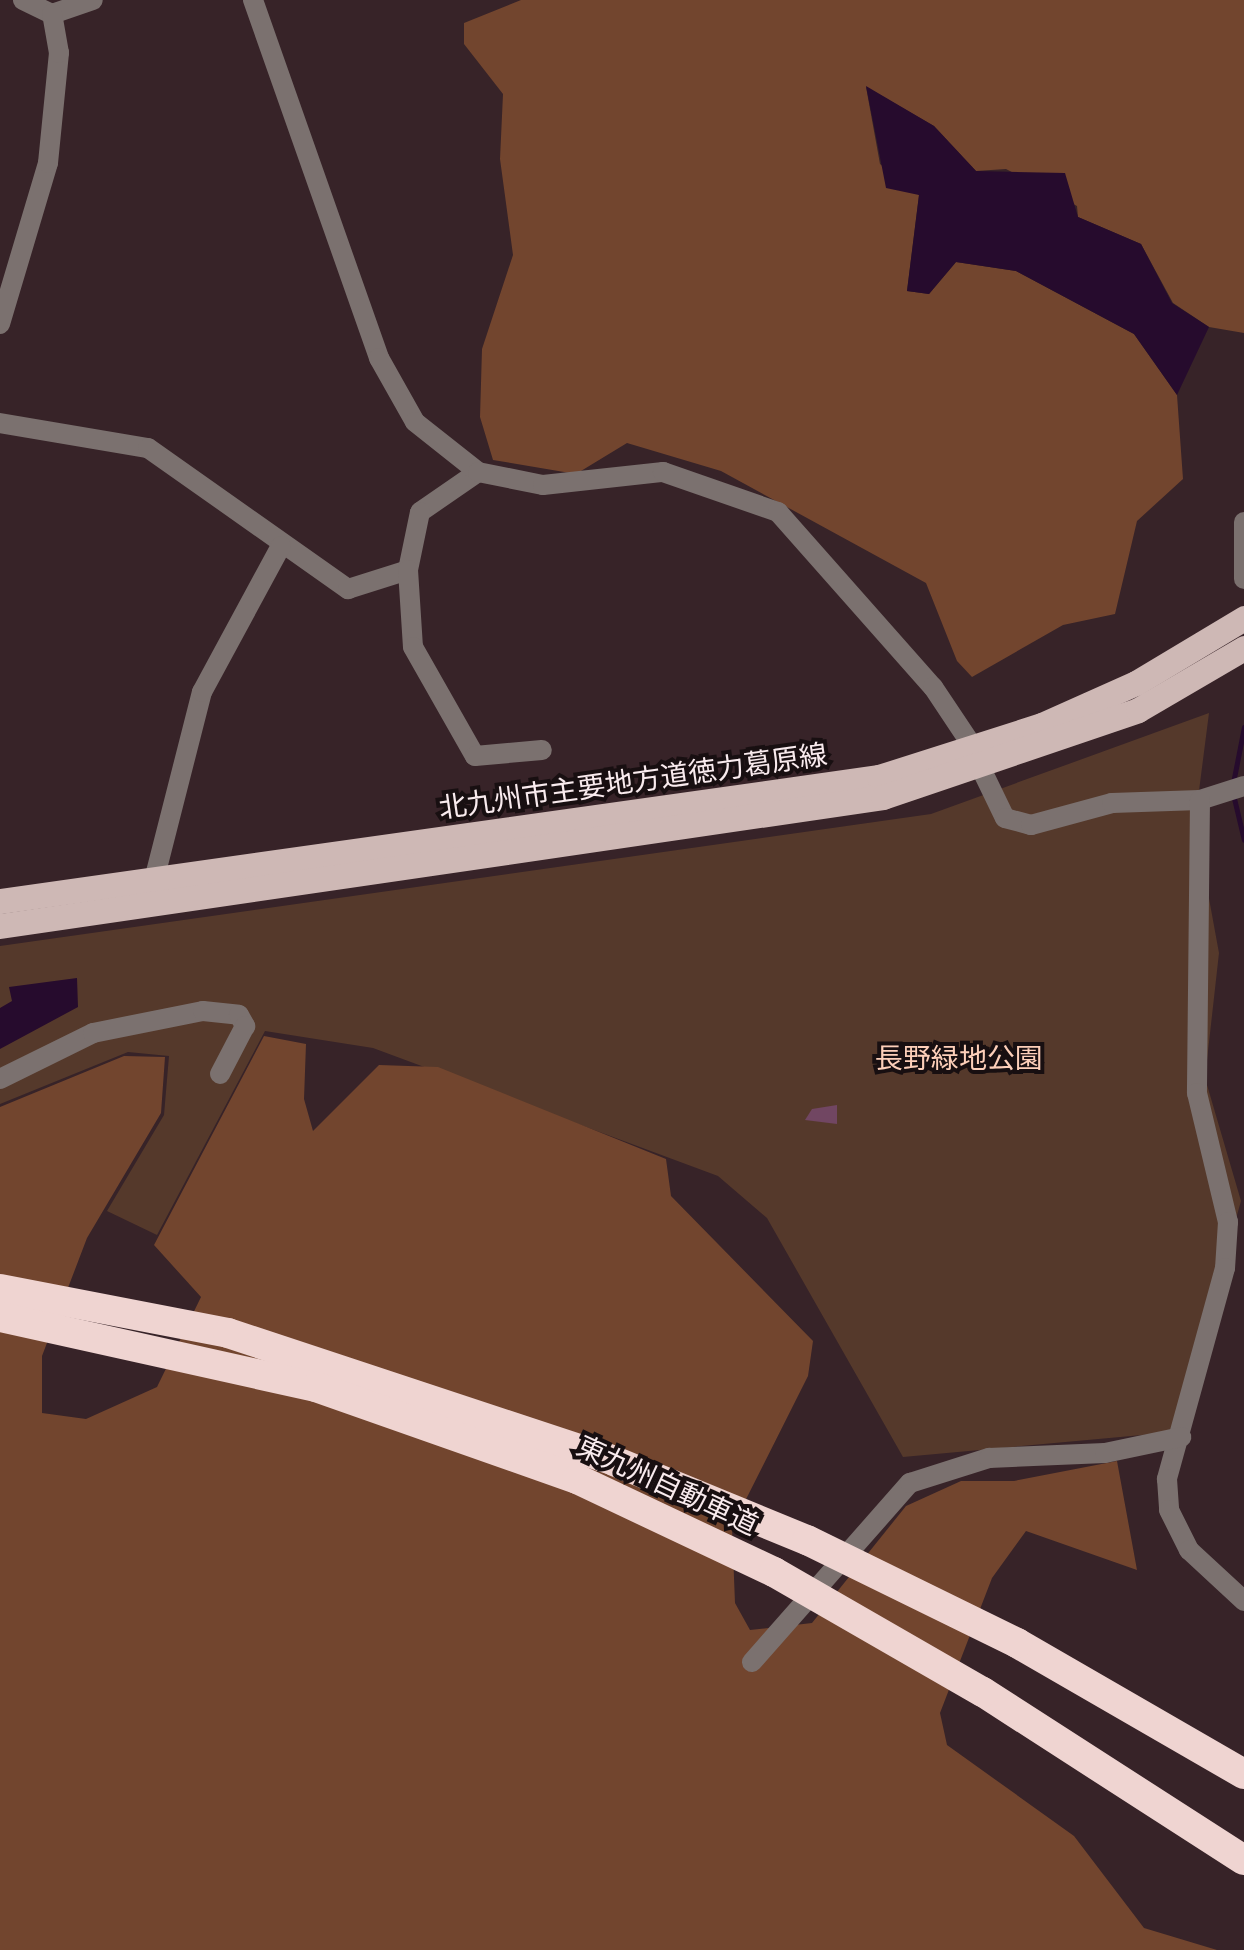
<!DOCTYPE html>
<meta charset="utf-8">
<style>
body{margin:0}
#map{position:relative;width:1244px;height:1950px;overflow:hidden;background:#372328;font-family:"DejaVu Sans","Noto Sans JP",sans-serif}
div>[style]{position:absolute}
.green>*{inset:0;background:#55392b}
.forest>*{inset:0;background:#72452e}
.water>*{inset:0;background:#260b2d}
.stream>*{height:5px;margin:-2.5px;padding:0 2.5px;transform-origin:2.5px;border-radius:2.5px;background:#260b2d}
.building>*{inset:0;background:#714662}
.minor>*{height:20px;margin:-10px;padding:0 10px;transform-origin:10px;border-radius:10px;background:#7b716f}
.tertiary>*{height:20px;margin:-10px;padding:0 10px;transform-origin:10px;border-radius:10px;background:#7b716f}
.primary>*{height:25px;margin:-12.5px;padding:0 12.5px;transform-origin:12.5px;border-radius:12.5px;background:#ceb8b5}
.motorway>*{height:30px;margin:-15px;padding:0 15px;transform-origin:15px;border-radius:15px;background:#efd4d1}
.motorway-bridge>*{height:30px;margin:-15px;padding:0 15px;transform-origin:15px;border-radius:15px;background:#efd4d1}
span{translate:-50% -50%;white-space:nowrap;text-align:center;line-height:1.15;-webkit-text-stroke:8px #180f11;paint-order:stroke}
.street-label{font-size:28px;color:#f9ebee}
.park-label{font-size:28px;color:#fdcfb9}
</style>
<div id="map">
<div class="green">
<i style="clip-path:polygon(1209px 713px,1195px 822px,1219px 953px,1205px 1078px,1241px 1201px,1175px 1432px,903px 1457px,767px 1218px,718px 1176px,373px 1048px,265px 1031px,157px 1235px,107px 1211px,164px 1115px,169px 1056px,128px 1052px,0 1104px,0 946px,931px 814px)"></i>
</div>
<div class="forest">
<i style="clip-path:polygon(521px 0,1244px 0,1244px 333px,1209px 327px,1173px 303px,1141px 244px,1078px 217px,1077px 206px,1006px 169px,976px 171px,934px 126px,866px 87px,880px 164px,919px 195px,907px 291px,929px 294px,956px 262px,1016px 271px,1134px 334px,1177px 395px,1183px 479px,1137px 521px,1115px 614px,1063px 625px,972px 677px,957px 661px,926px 583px,721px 471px,627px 443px,576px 474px,493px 460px,480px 417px,482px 349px,513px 255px,500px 159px,503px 94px,464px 44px,464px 23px)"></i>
<i style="clip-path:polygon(264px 1036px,306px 1044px,304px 1099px,313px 1131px,379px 1065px,438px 1067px,666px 1159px,671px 1196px,813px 1341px,808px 1376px,732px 1527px,735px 1603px,750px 1630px,812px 1623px,906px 1506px,961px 1481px,1014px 1481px,1117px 1461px,1137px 1570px,1026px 1531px,992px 1578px,940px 1713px,947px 1745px,1074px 1836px,1144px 1928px,1217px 1950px,0 1950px,0 1107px,124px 1056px,165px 1057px,161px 1113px,87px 1238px,42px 1356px,42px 1413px,86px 1419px,157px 1387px,201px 1297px,154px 1245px)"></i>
</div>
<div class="water">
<i style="clip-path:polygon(866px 86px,934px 126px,976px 171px,1065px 173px,1078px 217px,1141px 244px,1172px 303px,1209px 327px,1177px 395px,1134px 334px,1016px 271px,956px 262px,929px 294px,907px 291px,919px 195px,886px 188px)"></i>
<i style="clip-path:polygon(77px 978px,78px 1007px,0 1049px,0 1008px,12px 1001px,9px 987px)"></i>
</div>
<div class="stream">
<i style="left:1233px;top:783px;width:57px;rotate:-78.9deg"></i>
<i style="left:1233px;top:794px;width:47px;rotate:76.6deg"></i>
</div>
<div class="building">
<i style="clip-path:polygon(837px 1105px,837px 1124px,805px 1120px,812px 1109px)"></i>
</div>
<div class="minor">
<i style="left:23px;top:0;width:32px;rotate:26deg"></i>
<i style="left:52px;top:14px;width:43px;rotate:-18.9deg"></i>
<i style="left:253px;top:0;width:380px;rotate:70.6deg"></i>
<i style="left:0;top:324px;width:168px;rotate:-73.4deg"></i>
<i style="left:48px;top:163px;width:111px;rotate:-84.3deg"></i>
<i style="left:59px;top:53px;width:40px;rotate:-100deg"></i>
<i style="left:0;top:423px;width:150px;rotate:9.6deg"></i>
<i style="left:148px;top:448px;width:245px;rotate:35.2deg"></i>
<i style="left:348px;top:589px;width:63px;rotate:-17.6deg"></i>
<i style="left:478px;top:472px;width:70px;rotate:145.4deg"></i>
<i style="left:420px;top:512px;width:59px;rotate:101.7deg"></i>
<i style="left:408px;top:570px;width:77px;rotate:86.3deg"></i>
<i style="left:413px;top:647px;width:125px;rotate:60.4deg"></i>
<i style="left:475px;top:756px;width:67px;rotate:-5.1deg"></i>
<i style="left:1244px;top:522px;width:57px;rotate:90deg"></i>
<i style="left:974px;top:754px;width:71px;rotate:64.2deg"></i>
<i style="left:1005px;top:818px;width:27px;rotate:15deg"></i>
<i style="left:1031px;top:825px;width:84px;rotate:-15.2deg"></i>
<i style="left:1112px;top:803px;width:88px;rotate:-2deg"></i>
<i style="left:1200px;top:800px;width:46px;rotate:-17.7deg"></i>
<i style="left:1200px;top:800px;width:293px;rotate:90.6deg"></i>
<i style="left:1197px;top:1093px;width:133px;rotate:76.5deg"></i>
<i style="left:1228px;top:1222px;width:46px;rotate:93.7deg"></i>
<i style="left:1225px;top:1268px;width:219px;rotate:105.4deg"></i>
<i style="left:1167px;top:1479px;width:31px;rotate:86deg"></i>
<i style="left:1169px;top:1510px;width:45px;rotate:63.4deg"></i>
<i style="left:1189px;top:1550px;width:75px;rotate:42.8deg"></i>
<i style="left:154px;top:880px;width:194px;rotate:-75.7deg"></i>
<i style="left:202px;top:692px;width:166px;rotate:-61.6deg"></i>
<i style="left:0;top:1079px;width:104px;rotate:-26.3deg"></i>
<i style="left:93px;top:1033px;width:112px;rotate:-11.3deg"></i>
<i style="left:203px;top:1011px;width:36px;rotate:6deg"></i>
<i style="left:239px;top:1015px;width:13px;rotate:61deg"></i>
<i style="left:245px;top:1026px;width:54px;rotate:117.5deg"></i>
<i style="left:752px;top:1662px;width:239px;rotate:-48.6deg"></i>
<i style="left:910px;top:1483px;width:83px;rotate:-17.6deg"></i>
<i style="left:989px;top:1458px;width:116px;rotate:-2.5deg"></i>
<i style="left:1105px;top:1453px;width:78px;rotate:-11.9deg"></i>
</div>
<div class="tertiary">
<i style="left:379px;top:358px;width:73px;rotate:60.6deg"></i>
<i style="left:415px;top:422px;width:80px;rotate:38.4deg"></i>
<i style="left:478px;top:472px;width:66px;rotate:11.3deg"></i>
<i style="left:543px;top:485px;width:121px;rotate:-6.2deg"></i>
<i style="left:663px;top:472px;width:122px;rotate:19.2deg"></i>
<i style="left:778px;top:512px;width:234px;rotate:48.5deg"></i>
<i style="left:933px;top:687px;width:72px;rotate:56.3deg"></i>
</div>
<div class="primary">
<i style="left:0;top:901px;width:888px;rotate:-8.03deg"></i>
<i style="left:879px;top:777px;width:171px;rotate:-17.7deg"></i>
<i style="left:1042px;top:725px;width:103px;rotate:-24.1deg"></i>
<i style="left:1136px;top:683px;width:126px;rotate:-31deg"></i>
<i style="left:0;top:926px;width:892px;rotate:-8.31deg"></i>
<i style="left:883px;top:797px;width:269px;rotate:-18.8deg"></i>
<i style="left:1138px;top:710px;width:123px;rotate:-30.3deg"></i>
</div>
<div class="motorway">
<i style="left:0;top:1289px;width:232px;rotate:10.9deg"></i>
<i style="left:228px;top:1333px;width:407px;rotate:18.3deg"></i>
<i style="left:0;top:1317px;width:324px;rotate:12.5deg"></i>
<i style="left:316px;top:1387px;width:277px;rotate:19.4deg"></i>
<i style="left:1017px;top:1643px;width:262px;rotate:30deg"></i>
<i style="left:983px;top:1692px;width:310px;rotate:32.8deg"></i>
</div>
<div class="motorway-bridge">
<i style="left:614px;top:1461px;width:209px;rotate:22.3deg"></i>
<i style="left:807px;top:1540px;width:234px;rotate:26.1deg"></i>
<i style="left:577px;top:1479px;width:218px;rotate:25.3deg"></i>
<i style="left:774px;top:1572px;width:241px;rotate:29.9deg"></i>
</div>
<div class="street-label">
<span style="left:633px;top:782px;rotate:-8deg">北九州市主要地方道徳力葛原線</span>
<span style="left:667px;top:1486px;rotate:25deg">東九州自動車道</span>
</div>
<div class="park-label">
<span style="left:959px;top:1059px">長野緑地公園</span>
</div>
</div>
